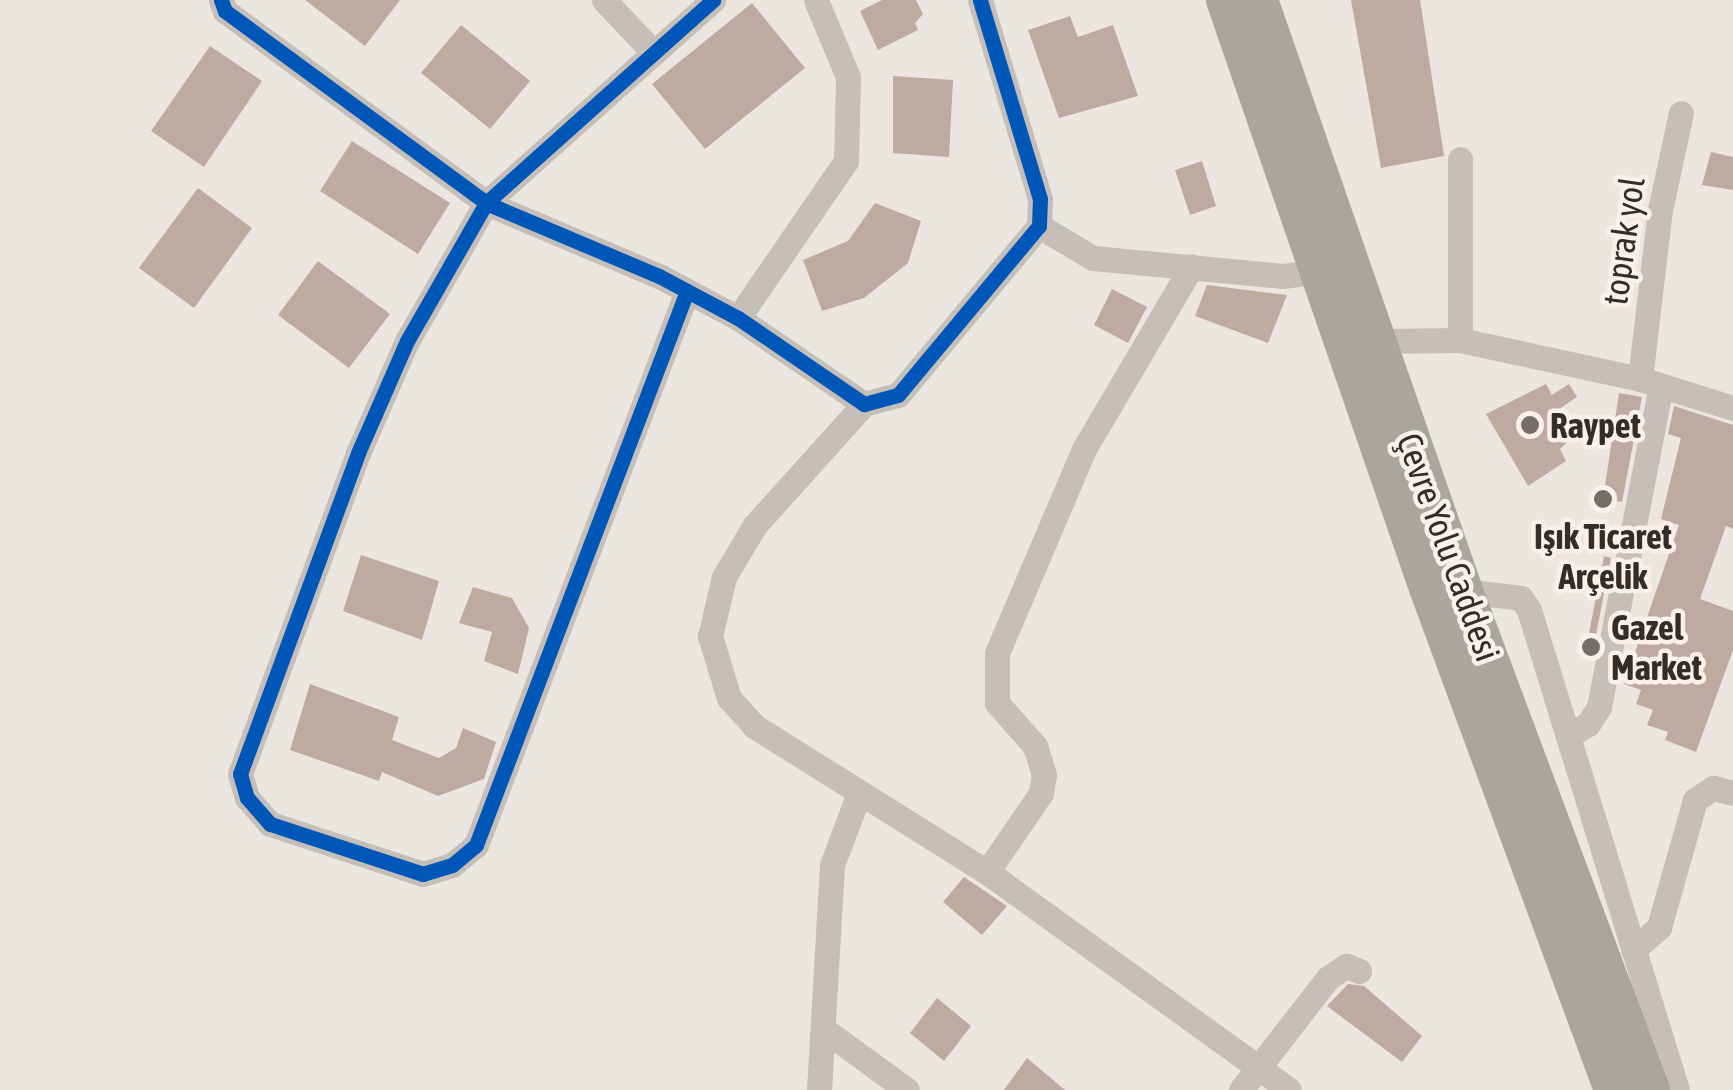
<!DOCTYPE html>
<meta charset="utf-8">
<style>
body{margin:0}
#map{position:relative;width:1733px;height:1090px;overflow:hidden;background:#ece6e0;font-family:"Asap Condensed",sans-serif}
div>[style]{position:absolute}
.building>*{inset:0;background:#bfaaa2}
.minor>*{height:25px;margin:-12.5px;padding:0 12.5px;transform-origin:12.5px;border-radius:12.5px;background:#c5beb9}
.highway>*{height:38px;margin:-19px;padding:0 19px;transform-origin:19px;border-radius:19px;background:#aba59f}
.cycleway>*{height:15px;margin:-7.5px;padding:0 7.5px;transform-origin:7.5px;border-radius:7.5px;background:#0057b8}
.dots>*{width:28px;height:28px;translate:-50% -50%;box-sizing:border-box;border:5px solid #f9f0e7;border-radius:50%}
span{translate:-50% -50%;white-space:nowrap;text-align:center;line-height:1.15;-webkit-text-stroke:9px #f9f0e7;paint-order:stroke}
.street-label{font-size:35px;color:#362c27}
.poi-label{font-size:35px;color:#362c27;font-weight:700}
.left{translate:0 -50%;text-align:left}
</style>
<div id="map">
<div class="building">
<i style="clip-path:polygon(305px 0,400px 0,365px 46px)"></i>
<i style="clip-path:polygon(882px 0,916px 0,923px 14px,915px 23px,918px 30px,878px 50px,860px 11px)"></i>
<i style="clip-path:polygon(1351px 0,1420px 0,1444px 156px,1381px 168px)"></i>
<i style="clip-path:polygon(752px 3px,805px 68px,705px 149px,652px 84px)"></i>
<i style="clip-path:polygon(1070px 16px,1078px 37px,1113px 25px,1138px 96px,1059px 118px,1028px 30px)"></i>
<i style="clip-path:polygon(461px 25px,530px 81px,490px 129px,421px 73px)"></i>
<i style="clip-path:polygon(210px 46px,262px 81px,204px 167px,151px 131px)"></i>
<i style="clip-path:polygon(893px 76px,953px 80px,949px 157px,893px 153px)"></i>
<i style="clip-path:polygon(352px 141px,450px 203px,418px 254px,320px 191px)"></i>
<i style="clip-path:polygon(1711px 152px,1733px 157px,1733px 190px,1702px 185px)"></i>
<i style="clip-path:polygon(1202px 161px,1216px 206px,1190px 215px,1175px 170px)"></i>
<i style="clip-path:polygon(198px 188px,252px 228px,194px 308px,139px 268px)"></i>
<i style="clip-path:polygon(875px 203px,921px 221px,908px 263px,864px 298px,822px 311px,803px 260px,848px 241px)"></i>
<i style="clip-path:polygon(318px 261px,390px 314px,349px 368px,278px 315px)"></i>
<i style="clip-path:polygon(1207px 285px,1287px 295px,1268px 343px,1195px 316px)"></i>
<i style="clip-path:polygon(1112px 289px,1147px 307px,1128px 343px,1094px 325px)"></i>
<i style="clip-path:polygon(1546px 384px,1552px 395px,1569px 384px,1577px 397px,1559px 409px,1574px 436px,1560px 449px,1566px 461px,1528px 486px,1486px 414px)"></i>
<i style="clip-path:polygon(1619px 393px,1642px 397px,1622px 502px,1603px 499px)"></i>
<i style="clip-path:polygon(1674px 406px,1733px 425px,1733px 529px,1726px 526px,1700px 599px,1733px 611px,1733px 650px,1696px 752px,1665px 740px,1668px 732px,1647px 725px,1653px 710px,1636px 704px,1641px 690px,1624px 684px,1679px 525px,1661px 519px,1681px 438px,1668px 434px)"></i>
<i style="clip-path:polygon(361px 555px,439px 581px,422px 640px,343px 611px)"></i>
<i style="clip-path:polygon(1604px 556px,1611px 558px,1591px 660px,1584px 659px)"></i>
<i style="clip-path:polygon(473px 587px,512px 598px,529px 628px,518px 674px,484px 661px,492px 632px,459px 623px)"></i>
<i style="clip-path:polygon(310px 684px,399px 717px,392px 740px,439px 758px,456px 748px,463px 728px,496px 742px,484px 779px,438px 796px,382px 772px,379px 781px,290px 750px)"></i>
<i style="clip-path:polygon(964px 877px,1007px 906px,982px 935px,943px 902px)"></i>
<i style="clip-path:polygon(1348px 984px,1364px 986px,1422px 1036px,1402px 1062px,1327px 1006px)"></i>
<i style="clip-path:polygon(937px 998px,971px 1026px,944px 1061px,910px 1033px)"></i>
<i style="clip-path:polygon(1027px 1058px,1065px 1090px,1004px 1090px)"></i>
</div>
<div class="minor">
<i style="left:221px;top:0;width:12px;rotate:70deg"></i>
<i style="left:225px;top:11px;width:324px;rotate:36.3deg"></i>
<i style="left:486px;top:203px;width:188px;rotate:22.9deg"></i>
<i style="left:659px;top:276px;width:89px;rotate:28deg"></i>
<i style="left:738px;top:318px;width:153px;rotate:34.3deg"></i>
<i style="left:864px;top:404px;width:35px;rotate:-15deg"></i>
<i style="left:898px;top:395px;width:220px;rotate:-50.2deg"></i>
<i style="left:1039px;top:226px;width:27px;rotate:-88deg"></i>
<i style="left:1040px;top:199px;width:208px;rotate:-106.8deg"></i>
<i style="left:604px;top:0;width:71px;rotate:46.7deg"></i>
<i style="left:1460px;top:159px;width:181px;rotate:90deg"></i>
<i style="left:1039px;top:226px;width:63px;rotate:30.7deg"></i>
<i style="left:1093px;top:258px;width:191px;rotate:5.4deg"></i>
<i style="left:1283px;top:276px;width:34px;rotate:-8deg"></i>
<i style="left:687px;top:291px;width:593px;rotate:110.85deg"></i>
<i style="left:476px;top:845px;width:31px;rotate:140deg"></i>
<i style="left:452px;top:865px;width:30px;rotate:163deg"></i>
<i style="left:423px;top:874px;width:161px;rotate:-161.9deg"></i>
<i style="left:270px;top:824px;width:35px;rotate:-131deg"></i>
<i style="left:247px;top:798px;width:25px;rotate:-106deg"></i>
<i style="left:240px;top:774px;width:342px;rotate:-69.8deg"></i>
<i style="left:358px;top:453px;width:122px;rotate:-66.4deg"></i>
<i style="left:407px;top:341px;width:159px;rotate:-60.2deg"></i>
<i style="left:486px;top:203px;width:305px;rotate:-41.8deg"></i>
<i style="left:738px;top:318px;width:191px;rotate:-55.5deg"></i>
<i style="left:846px;top:161px;width:84px;rotate:-88.6deg"></i>
<i style="left:848px;top:77px;width:83px;rotate:-112.6deg"></i>
<i style="left:1376px;top:341px;width:84px;rotate:-0.7deg"></i>
<i style="left:1460px;top:340px;width:184px;rotate:12.2deg"></i>
<i style="left:1640px;top:379px;width:97px;rotate:17.3deg"></i>
<i style="left:1640px;top:379px;width:170px;rotate:-83.3deg"></i>
<i style="left:1660px;top:210px;width:99px;rotate:-77.8deg"></i>
<i style="left:864px;top:404px;width:163px;rotate:132deg"></i>
<i style="left:755px;top:525px;width:61px;rotate:120.8deg"></i>
<i style="left:724px;top:577px;width:61px;rotate:103.3deg"></i>
<i style="left:710px;top:636px;width:65px;rotate:73deg"></i>
<i style="left:729px;top:698px;width:38px;rotate:48deg"></i>
<i style="left:754px;top:726px;width:275px;rotate:32.1deg"></i>
<i style="left:987px;top:872px;width:372px;rotate:35.8deg"></i>
<i style="left:1464px;top:591px;width:57px;rotate:7deg"></i>
<i style="left:1521px;top:598px;width:14px;rotate:56deg"></i>
<i style="left:1529px;top:610px;width:502px;rotate:72.86deg"></i>
<i style="left:1569px;top:735px;width:22px;rotate:-30deg"></i>
<i style="left:1588px;top:724px;width:20px;rotate:-57deg"></i>
<i style="left:1599px;top:707px;width:327px;rotate:-79.1deg"></i>
<i style="left:987px;top:872px;width:96px;rotate:-55.6deg"></i>
<i style="left:1041px;top:793px;width:18px;rotate:-81deg"></i>
<i style="left:1044px;top:775px;width:30px;rotate:-107deg"></i>
<i style="left:1035px;top:746px;width:57px;rotate:-131.5deg"></i>
<i style="left:997px;top:703px;width:50px;rotate:-90deg"></i>
<i style="left:997px;top:653px;width:222px;rotate:-66.9deg"></i>
<i style="left:1084px;top:449px;width:212px;rotate:-59.5deg"></i>
<i style="left:1633px;top:950px;width:35px;rotate:-41deg"></i>
<i style="left:1659px;top:927px;width:132px;rotate:-74.2deg"></i>
<i style="left:1695px;top:800px;width:22px;rotate:-34deg"></i>
<i style="left:1713px;top:788px;width:21px;rotate:14deg"></i>
<i style="left:826px;top:1031px;width:100px;rotate:36.1deg"></i>
<i style="left:819px;top:1090px;width:225px;rotate:-86.7deg"></i>
<i style="left:832px;top:865px;width:74px;rotate:-69.4deg"></i>
<i style="left:1241px;top:1090px;width:142px;rotate:-52.2deg"></i>
<i style="left:1328px;top:978px;width:22px;rotate:-34deg"></i>
<i style="left:1346px;top:966px;width:14px;rotate:21deg"></i>
</div>
<div class="highway">
<i style="left:1225px;top:0;width:625px;rotate:70.96deg"></i>
<i style="left:1429px;top:591px;width:532px;rotate:69.76deg"></i>
<i style="left:1259px;top:0;width:626px;rotate:70.87deg"></i>
<i style="left:1464px;top:591px;width:533px;rotate:69.46deg"></i>
</div>
<div class="cycleway">
<i style="left:221px;top:0;width:12px;rotate:70deg"></i>
<i style="left:225px;top:11px;width:324px;rotate:36.3deg"></i>
<i style="left:486px;top:203px;width:188px;rotate:22.9deg"></i>
<i style="left:659px;top:276px;width:89px;rotate:28deg"></i>
<i style="left:738px;top:318px;width:153px;rotate:34.3deg"></i>
<i style="left:864px;top:404px;width:35px;rotate:-15deg"></i>
<i style="left:898px;top:395px;width:220px;rotate:-50.2deg"></i>
<i style="left:1039px;top:226px;width:27px;rotate:-88deg"></i>
<i style="left:1040px;top:199px;width:208px;rotate:-106.8deg"></i>
<i style="left:687px;top:291px;width:593px;rotate:110.85deg"></i>
<i style="left:476px;top:845px;width:31px;rotate:140deg"></i>
<i style="left:452px;top:865px;width:30px;rotate:163deg"></i>
<i style="left:423px;top:874px;width:161px;rotate:-161.9deg"></i>
<i style="left:270px;top:824px;width:35px;rotate:-131deg"></i>
<i style="left:247px;top:798px;width:25px;rotate:-106deg"></i>
<i style="left:240px;top:774px;width:342px;rotate:-69.8deg"></i>
<i style="left:358px;top:453px;width:122px;rotate:-66.4deg"></i>
<i style="left:407px;top:341px;width:159px;rotate:-60.2deg"></i>
<i style="left:486px;top:203px;width:305px;rotate:-41.8deg"></i>
</div>
<div class="dots">
<i style="left:1530px;top:425px;background:#766d68"></i>
<i style="left:1603px;top:499px;background:#766d68"></i>
<i style="left:1591px;top:647px;background:#766d68"></i>
</div>
<div class="street-label">
<span style="left:1623px;top:241px;rotate:-82deg">toprak yol</span>
<span style="left:1449px;top:547px;rotate:70deg">Çevre Yolu Caddesi</span>
</div>
<div class="poi-label">
<span class="left" style="left:1550px;top:425px">Raypet</span>
<span style="left:1603px;top:556px">Işık Ticaret<br>Arçelik</span>
<span class="left" style="left:1611px;top:647px">Gazel<br>Market</span>
</div>
</div>
